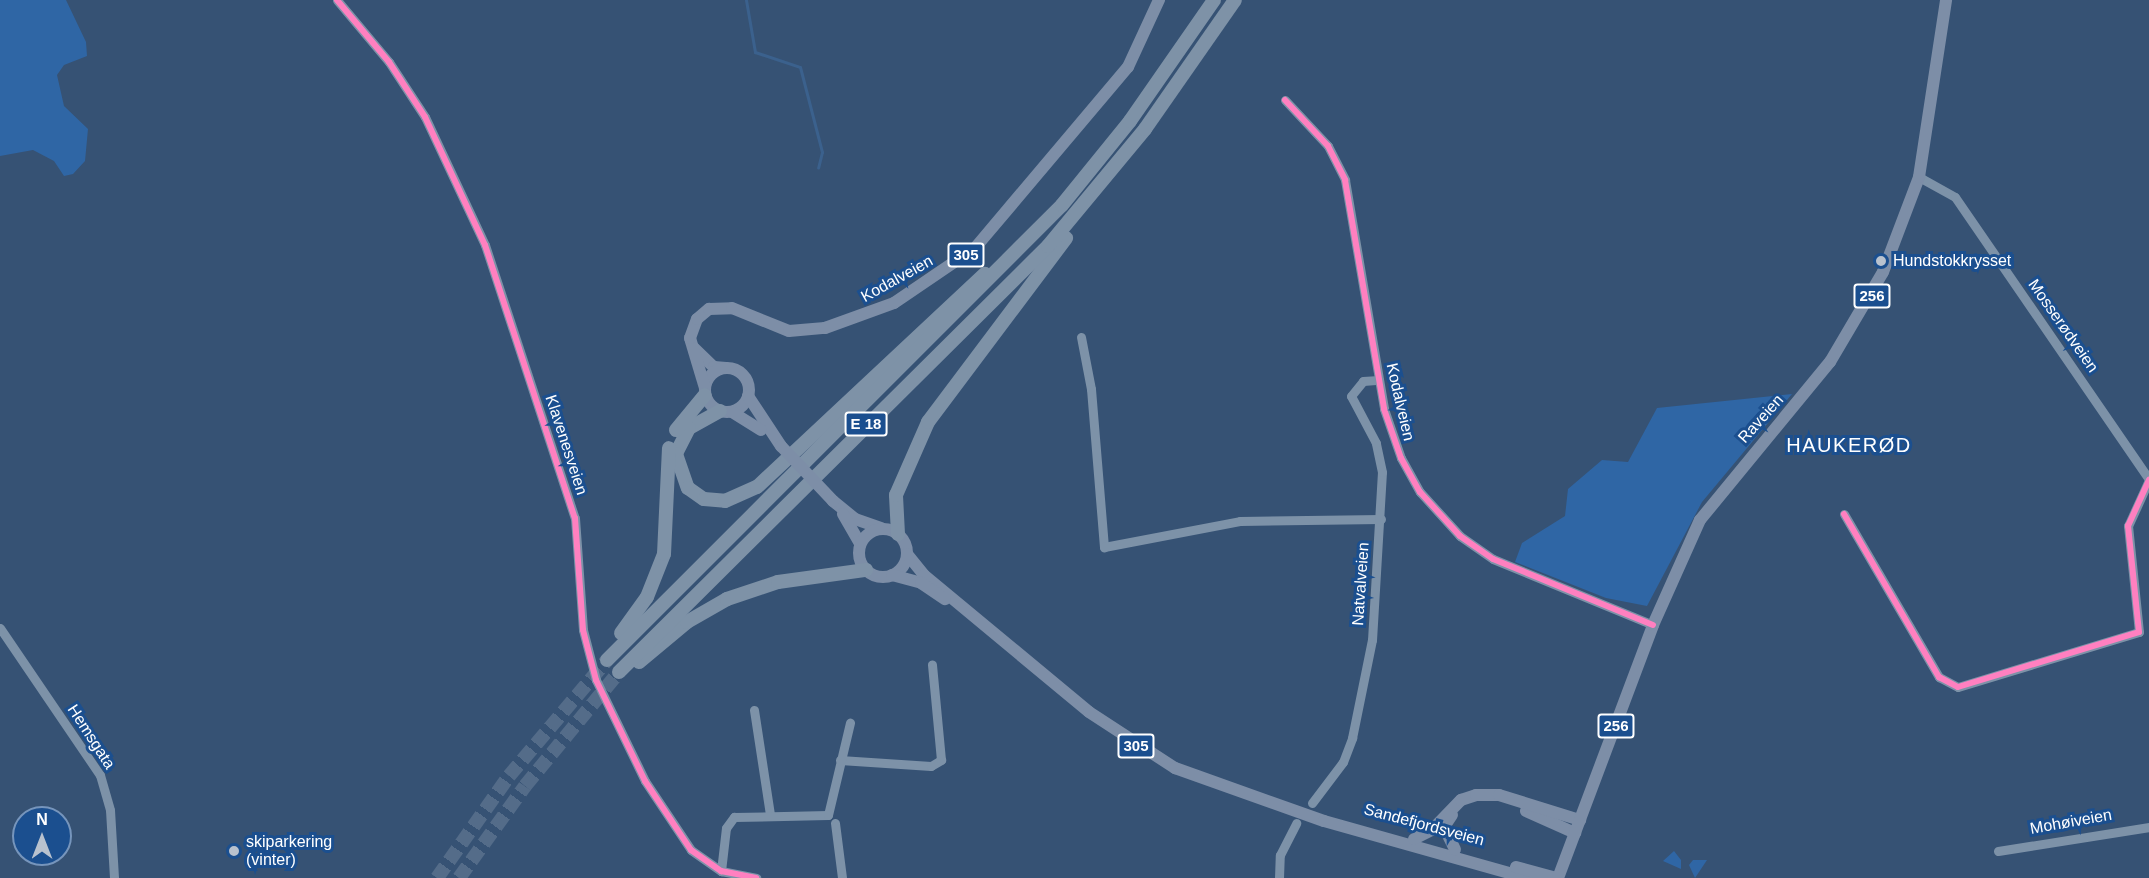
<!DOCTYPE html>
<meta charset="utf-8">
<style>
body{margin:0}
#map{position:relative;width:2149px;height:878px;overflow:hidden;background:#365274;font-family:Arial,sans-serif}
div>[style]{position:absolute}
.green>*{inset:0;background:#2f66a5}
.stream>*{height:3px;margin:-1.5px;padding:0 1.5px;transform-origin:1.5px;border-radius:1.5px;background:#3b618d}
.highway-tunnel>*{height:14px;margin-top:-7px;transform-origin:0;background:repeating-linear-gradient(90deg,#546c89 0 14px,transparent 0 21px)}
.minor>*{height:9px;margin:-4.5px;padding:0 4.5px;transform-origin:4.5px;border-radius:4.5px;background:#7d92a8}
.major>*{height:12px;margin:-6px;padding:0 6px;transform-origin:6px;border-radius:6px;background:#7d8ea7}
.major>.ring{margin:-6px;padding:0;box-sizing:content-box;background:none;border:12px solid #7d8ea7;border-radius:50%}
.highway>*{height:14px;margin:-7px;padding:0 7px;transform-origin:7px;border-radius:7px;background:#7e92a7}
.major-bridge>*{height:12px;margin:-6px;padding:0 6px;transform-origin:6px;border-radius:6px;background:#7d8ea7}
.cycleway>*{height:6px;margin:-3px;padding:0 3px;transform-origin:3px;border-radius:3px;background:#ff80c0}
.dots>*{width:16px;height:16px;translate:-50% -50%;box-sizing:border-box;border:3px solid #1b4f8f;border-radius:50%}
span{translate:-50% -50%;white-space:nowrap;text-align:center;line-height:1.15;-webkit-text-stroke:6px #1b4f8f;paint-order:stroke}
.shield-label span{padding:2px 4px;background:#1b4f8f;border:2px solid;border-radius:4px;-webkit-text-stroke-width:0}
.shield-label{font-size:15px;color:#fff;font-weight:700}
.poi-label{font-size:16px;color:#fff}
.left{translate:0 -50%;text-align:left}
.street-label{font-size:16px;color:#fff}
.quarter-label{font-size:20px;color:#fff;letter-spacing:1.5px}
.north{position:absolute;left:12px;top:806px;width:60px;height:60px;box-sizing:border-box;background:#1b4f8f;border:2px solid #7695bc;border-radius:50%;rotate:0deg;font-size:16px;font-weight:700;line-height:24px;text-align:center;color:#fff}
.north::after{content:'';display:block;margin:auto;width:21px;height:27px;background:#b9c2ce;clip-path:polygon(50% 0,100% 100%,50% 72%,0 100%)}
</style>
<div id="map">
<div class="green">
<i style="clip-path:polygon(0 0,66px 0,86px 42px,87px 56px,64px 65px,57px 75px,64px 106px,88px 129px,85px 161px,73px 174px,64px 176px,54px 161px,33px 150px,0 156px)"></i>
<i style="clip-path:polygon(1792px 394px,1702px 502px,1647px 606px,1606px 598px,1515px 562px,1522px 543px,1565px 516px,1568px 489px,1602px 460px,1628px 462px,1657px 408px)"></i>
<i style="clip-path:polygon(1674px 851px,1681px 860px,1681px 875px,1681px 869px,1663px 861px)"></i>
<i style="clip-path:polygon(1693px 860px,1707px 860px,1695px 878px,1689px 865px)"></i>
</div>
<div class="stream">
<i style="left:746px;top:0;width:53px;rotate:80.2deg"></i>
<i style="left:755px;top:52px;width:47px;rotate:18.4deg"></i>
<i style="left:800px;top:67px;width:88px;rotate:75.5deg"></i>
<i style="left:822px;top:152px;width:16px;rotate:104deg"></i>
</div>
<div class="highway-tunnel">
<i style="left:437px;top:878px;width:125px;rotate:-54.8deg"></i>
<i style="left:509px;top:776px;width:152px;rotate:-49.8deg"></i>
<i style="left:459px;top:878px;width:113px;rotate:-54.3deg"></i>
<i style="left:525px;top:786px;width:148px;rotate:-50.5deg"></i>
</div>
<div class="minor">
<i style="left:337px;top:0;width:81px;rotate:50deg"></i>
<i style="left:389px;top:62px;width:66px;rotate:56.8deg"></i>
<i style="left:425px;top:117px;width:141px;rotate:64.9deg"></i>
<i style="left:485px;top:245px;width:287px;rotate:71.8deg"></i>
<i style="left:575px;top:518px;width:112px;rotate:85.9deg"></i>
<i style="left:583px;top:630px;width:52px;rotate:75.4deg"></i>
<i style="left:596px;top:680px;width:112px;rotate:64.1deg"></i>
<i style="left:645px;top:781px;width:83px;rotate:56.3deg"></i>
<i style="left:691px;top:850px;width:37px;rotate:35deg"></i>
<i style="left:721px;top:871px;width:36px;rotate:11deg"></i>
<i style="left:1285px;top:100px;width:63px;rotate:46.9deg"></i>
<i style="left:1328px;top:146px;width:38px;rotate:63deg"></i>
<i style="left:1345px;top:180px;width:232px;rotate:80.3deg"></i>
<i style="left:1384px;top:409px;width:52px;rotate:70.9deg"></i>
<i style="left:1401px;top:458px;width:39px;rotate:61deg"></i>
<i style="left:1420px;top:492px;width:59px;rotate:47.7deg"></i>
<i style="left:1460px;top:536px;width:40px;rotate:34.9deg"></i>
<i style="left:1493px;top:559px;width:173px;rotate:22.4deg"></i>
<i style="left:1919px;top:177px;width:41px;rotate:29.1deg"></i>
<i style="left:1955px;top:197px;width:342px;rotate:55.5deg"></i>
<i style="left:1081px;top:337px;width:53px;rotate:79.1deg"></i>
<i style="left:1091px;top:389px;width:159px;rotate:85.3deg"></i>
<i style="left:1104px;top:547px;width:138px;rotate:-10.8deg"></i>
<i style="left:1240px;top:521px;width:141px;rotate:-0.8deg"></i>
<i style="left:1844px;top:514px;width:189px;rotate:59.8deg"></i>
<i style="left:1939px;top:677px;width:21px;rotate:28deg"></i>
<i style="left:1958px;top:687px;width:189px;rotate:-16.9deg"></i>
<i style="left:2139px;top:632px;width:107px;rotate:-95.9deg"></i>
<i style="left:2128px;top:526px;width:51px;rotate:-65.5deg"></i>
<i style="left:0;top:628px;width:178px;rotate:55.8deg"></i>
<i style="left:100px;top:775px;width:36px;rotate:74deg"></i>
<i style="left:110px;top:810px;width:68px;rotate:86.6deg"></i>
<i style="left:754px;top:710px;width:105px;rotate:81.3deg"></i>
<i style="left:840px;top:760px;width:91px;rotate:3.8deg"></i>
<i style="left:931px;top:766px;width:12px;rotate:-31deg"></i>
<i style="left:941px;top:760px;width:96px;rotate:-95.4deg"></i>
<i style="left:1312px;top:803px;width:51px;rotate:-52.9deg"></i>
<i style="left:1343px;top:762px;width:26px;rotate:-69deg"></i>
<i style="left:1352px;top:738px;width:100px;rotate:-78.5deg"></i>
<i style="left:1372px;top:640px;width:168px;rotate:-86.6deg"></i>
<i style="left:1382px;top:472px;width:30px;rotate:-102deg"></i>
<i style="left:1376px;top:443px;width:53px;rotate:-118deg"></i>
<i style="left:1351px;top:396px;width:19px;rotate:-51deg"></i>
<i style="left:1363px;top:381px;width:16px;rotate:-4deg"></i>
<i style="left:835px;top:823px;width:55px;rotate:82.7deg"></i>
<i style="left:1998px;top:851px;width:153px;rotate:-9deg"></i>
<i style="left:721px;top:871px;width:43px;rotate:-83.4deg"></i>
<i style="left:726px;top:828px;width:14px;rotate:-54deg"></i>
<i style="left:734px;top:817px;width:94px;rotate:-1.2deg"></i>
<i style="left:828px;top:815px;width:95px;rotate:-76.6deg"></i>
<i style="left:1279px;top:878px;width:23px;rotate:-88deg"></i>
<i style="left:1280px;top:855px;width:36px;rotate:-63deg"></i>
</div>
<div class="major">
<i style="left:694px;top:348px;width:28px;rotate:44deg"></i>
<i style="left:714px;top:367px;width:12px;rotate:5deg"></i>
<i class="ring" style="left:705px;top:368px;width:32px;height:32px"></i>
<i style="left:705px;top:388px;width:52px;rotate:-106.7deg"></i>
<i style="left:690px;top:338px;width:20px;rotate:-70deg"></i>
<i style="left:697px;top:319px;width:16px;rotate:-40deg"></i>
<i style="left:709px;top:309px;width:23px;rotate:-2deg"></i>
<i style="left:732px;top:308px;width:61px;rotate:22deg"></i>
<i style="left:789px;top:331px;width:36px;rotate:-5deg"></i>
<i style="left:825px;top:328px;width:73px;rotate:-19.9deg"></i>
<i style="left:894px;top:303px;width:98px;rotate:-34.2deg"></i>
<i style="left:975px;top:248px;width:237px;rotate:-49.8deg"></i>
<i style="left:1128px;top:67px;width:74px;rotate:-65.2deg"></i>
<i style="left:748px;top:396px;width:60px;rotate:56.6deg"></i>
<i style="left:732px;top:412px;width:34px;rotate:32deg"></i>
<i style="left:833px;top:501px;width:28px;rotate:39deg"></i>
<i style="left:855px;top:519px;width:28px;rotate:19deg"></i>
<i style="left:843px;top:514px;width:34px;rotate:60deg"></i>
<i class="ring" style="left:859px;top:529px;width:36px;height:36px"></i>
<i style="left:907px;top:554px;width:27px;rotate:51deg"></i>
<i style="left:924px;top:575px;width:214px;rotate:39.7deg"></i>
<i style="left:1089px;top:712px;width:103px;rotate:33.1deg"></i>
<i style="left:1175px;top:768px;width:158px;rotate:19.6deg"></i>
<i style="left:1324px;top:821px;width:211px;rotate:15.7deg"></i>
<i style="left:892px;top:575px;width:30px;rotate:15deg"></i>
<i style="left:921px;top:583px;width:29px;rotate:34deg"></i>
<i style="left:1526px;top:811px;width:54px;rotate:24.2deg"></i>
<i style="left:1452px;top:815px;width:14px;rotate:124deg"></i>
<i style="left:1444px;top:827px;width:25px;rotate:64deg"></i>
<i style="left:1414px;top:839px;width:20px;rotate:-27deg"></i>
<i style="left:1432px;top:830px;width:42px;rotate:-46deg"></i>
<i style="left:1461px;top:800px;width:16px;rotate:-18deg"></i>
<i style="left:1476px;top:795px;width:23px"></i>
<i style="left:1499px;top:795px;width:85px;rotate:17.2deg"></i>
<i style="left:1516px;top:867px;width:41px;rotate:15.4deg"></i>
<i style="left:1558px;top:878px;width:270px;rotate:-69.4deg"></i>
<i style="left:1653px;top:625px;width:115px;rotate:-65.9deg"></i>
<i style="left:1700px;top:520px;width:205px;rotate:-50.6deg"></i>
<i style="left:1830px;top:362px;width:104px;rotate:-59.5deg"></i>
<i style="left:1883px;top:272px;width:102px;rotate:-69.2deg"></i>
<i style="left:1919px;top:177px;width:179px;rotate:-81.3deg"></i>
</div>
<div class="highway">
<i style="left:720px;top:411px;width:35px;rotate:151deg"></i>
<i style="left:689px;top:428px;width:29px;rotate:117deg"></i>
<i style="left:676px;top:454px;width:36px;rotate:71deg"></i>
<i style="left:688px;top:488px;width:19px;rotate:35deg"></i>
<i style="left:704px;top:499px;width:21px;rotate:5deg"></i>
<i style="left:725px;top:501px;width:35px;rotate:-24deg"></i>
<i style="left:757px;top:487px;width:312px;rotate:-43.1deg"></i>
<i style="left:676px;top:430px;width:45px;rotate:-50.4deg"></i>
<i style="left:898px;top:534px;width:39px;rotate:-93deg"></i>
<i style="left:896px;top:495px;width:80px;rotate:-66.3deg"></i>
<i style="left:928px;top:422px;width:230px;rotate:-53.1deg"></i>
<i style="left:621px;top:633px;width:44px;rotate:-54.2deg"></i>
<i style="left:647px;top:597px;width:46px;rotate:-68.4deg"></i>
<i style="left:664px;top:554px;width:106px;rotate:-87.3deg"></i>
<i style="left:607px;top:660px;width:643px;rotate:-45deg"></i>
<i style="left:1062px;top:205px;width:108px;rotate:-51deg"></i>
<i style="left:1130px;top:121px;width:147px;rotate:-55.2deg"></i>
<i style="left:639px;top:662px;width:62px;rotate:-39.8deg"></i>
<i style="left:687px;top:622px;width:46px;rotate:-29.9deg"></i>
<i style="left:727px;top:599px;width:54px;rotate:-18.4deg"></i>
<i style="left:778px;top:582px;width:89px;rotate:-7.8deg"></i>
<i style="left:619px;top:672px;width:605px;rotate:-44.8deg"></i>
<i style="left:1048px;top:246px;width:152px;rotate:-50.3deg"></i>
<i style="left:1145px;top:129px;width:157px;rotate:-55.1deg"></i>
</div>
<div class="major-bridge">
<i style="left:781px;top:446px;width:76px;rotate:46.6deg"></i>
</div>
<div class="cycleway">
<i style="left:337px;top:0;width:81px;rotate:50deg"></i>
<i style="left:389px;top:62px;width:66px;rotate:56.8deg"></i>
<i style="left:425px;top:117px;width:141px;rotate:64.9deg"></i>
<i style="left:485px;top:245px;width:287px;rotate:71.8deg"></i>
<i style="left:575px;top:518px;width:112px;rotate:85.9deg"></i>
<i style="left:583px;top:630px;width:52px;rotate:75.4deg"></i>
<i style="left:596px;top:680px;width:112px;rotate:64.1deg"></i>
<i style="left:645px;top:781px;width:83px;rotate:56.3deg"></i>
<i style="left:691px;top:850px;width:37px;rotate:35deg"></i>
<i style="left:721px;top:871px;width:36px;rotate:11deg"></i>
<i style="left:1285px;top:100px;width:63px;rotate:46.9deg"></i>
<i style="left:1328px;top:146px;width:38px;rotate:63deg"></i>
<i style="left:1345px;top:180px;width:232px;rotate:80.3deg"></i>
<i style="left:1384px;top:409px;width:52px;rotate:70.9deg"></i>
<i style="left:1401px;top:458px;width:39px;rotate:61deg"></i>
<i style="left:1420px;top:492px;width:59px;rotate:47.7deg"></i>
<i style="left:1460px;top:536px;width:40px;rotate:34.9deg"></i>
<i style="left:1493px;top:559px;width:173px;rotate:22.4deg"></i>
<i style="left:1844px;top:514px;width:189px;rotate:59.8deg"></i>
<i style="left:1939px;top:677px;width:21px;rotate:28deg"></i>
<i style="left:1958px;top:687px;width:189px;rotate:-16.9deg"></i>
<i style="left:2139px;top:632px;width:107px;rotate:-95.9deg"></i>
<i style="left:2128px;top:526px;width:51px;rotate:-65.5deg"></i>
</div>
<div class="dots">
<i style="left:1881px;top:261px;background:#b9c2ce"></i>
<i style="left:234px;top:851px;background:#b9c2ce"></i>
</div>
<div class="shield-label">
<span style="left:966px;top:255px">305</span>
<span style="left:1872px;top:296px">256</span>
<span style="left:866px;top:424px">E 18</span>
<span style="left:1616px;top:726px">256</span>
<span style="left:1136px;top:746px">305</span>
</div>
<div class="poi-label">
<span class="left" style="left:1893px;top:261px">Hundstokkrysset</span>
<span class="left" style="left:246px;top:851px">skiparkering<br>(vinter)</span>
</div>
<div class="street-label">
<span style="left:897px;top:279px;rotate:-29deg">Kodalveien</span>
<span style="left:2063px;top:326px;rotate:55deg">Mosserødveien</span>
<span style="left:1400px;top:402px;rotate:77deg">Kodalveien</span>
<span style="left:1761px;top:419px;rotate:-48deg">Raveien</span>
<span style="left:566px;top:445px;rotate:72deg">Klavenesveien</span>
<span style="left:1361px;top:584px;rotate:-86deg">Natvalveien</span>
<span style="left:91px;top:737px;rotate:57deg">Hemsgata</span>
<span style="left:2071px;top:822px;rotate:-10deg">Mohøiveien</span>
<span style="left:1424px;top:825px;rotate:15deg">Sandefjordsveien</span>
</div>
<div class="quarter-label">
<span style="left:1849px;top:445px">HAUKERØD</span>
</div>
<div class="north">N</div>
</div>
